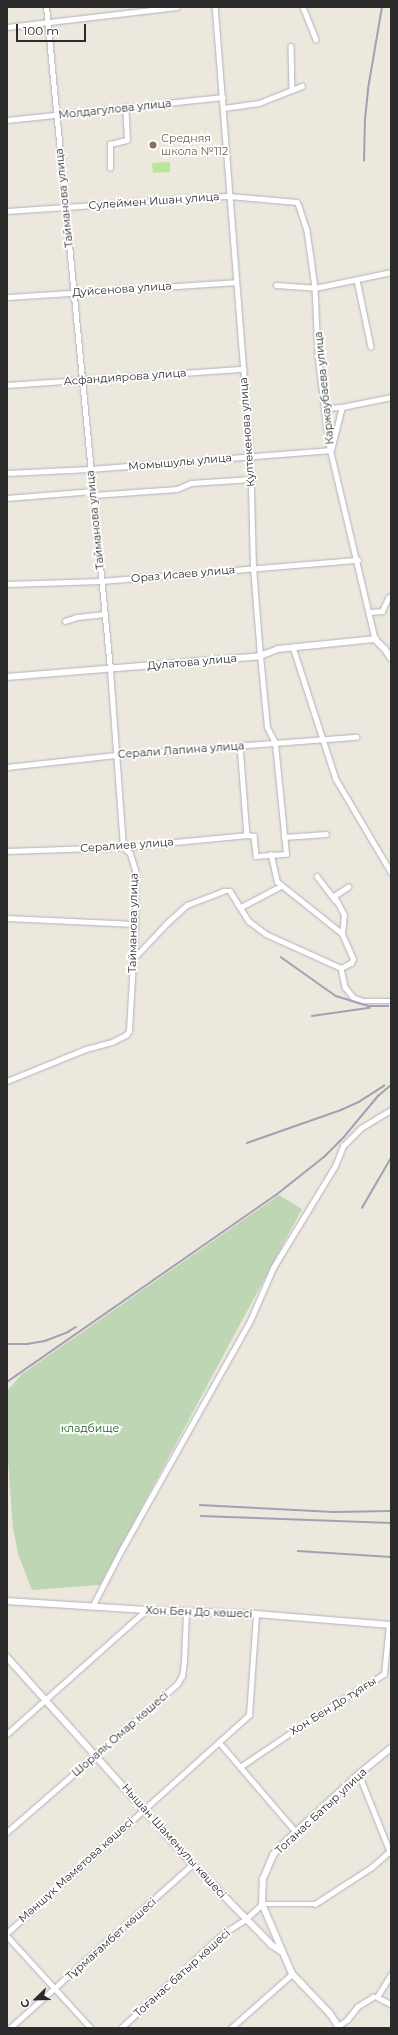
<!DOCTYPE html>
<meta charset="utf-8">
<style>
body{margin:0}
#map{position:relative;width:398px;height:2035px;overflow:hidden;background:#ece8dd;font-family:Montserrat,sans-serif}
div>[style]{position:absolute}
.cemetery>*{inset:0;background:#bfd6b5}
.pitch>*{inset:0;background:#b8e897}
.roads{filter:drop-shadow(0 0 1px #b1b1be) drop-shadow(0 0 1px #b1b1be)}
.minor>*{height:4.5px;margin:-2.25px;padding:0 2.25px;transform-origin:2.25px;border-radius:2.25px;background:#fff}
.tertiary>*{height:5.5px;margin:-2.75px;padding:0 2.75px;transform-origin:2.75px;border-radius:2.75px;background:#fff}
.rail>*{height:1.5px;margin:-0.75px;padding:0 0.75px;transform-origin:0.75px;border-radius:0.75px;background:#a1a0b4}
.dots>*{width:11px;height:11px;translate:-50% -50%;box-sizing:border-box;border:2px solid #fff;border-radius:50%}
span{translate:-50% -50%;white-space:nowrap;text-align:center;line-height:1.15;-webkit-text-stroke:3.5px #fff;paint-order:stroke}
.street-label{font-size:11px;color:#2b2b2b}
.education-label{font-size:11px;color:#785e54}
.left{translate:0 -50%;text-align:left}
.park-label{font-size:11px;color:#1f661c}
.frame{position:absolute;inset:0;border:8px solid #2b2b2b;pointer-events:none}
.north{position:absolute;left:16px;top:1979px;width:40px;height:40px;-webkit-text-stroke:3px #fff;paint-order:stroke;rotate:247deg;font-size:11px;font-weight:700;line-height:16px;text-align:center;color:#2b2b2b}
.north::after{content:'';display:block;margin:auto;width:14px;height:18px;background:#2b2b2b;clip-path:polygon(50% 0,100% 100%,50% 72%,0 100%)}
.scale{position:absolute;left:16px;top:24px;width:70px;height:18px;box-sizing:border-box;border:2px solid #2b2b2b;border-top:0;padding-left:5px;font-size:12px;line-height:14px;white-space:nowrap;color:#2b2b2b;-webkit-text-stroke:3px #fff;paint-order:stroke}
</style>
<div id="map">
<div class="cemetery">
<i style="clip-path:polygon(279px 1195px,302px 1209px,100px 1585px,32px 1590px,18px 1554px,13px 1528px,7px 1448px,7px 1391px,22px 1374px)"></i>
</div>
<div class="pitch">
<i style="clip-path:polygon(170px 162px,170px 172px,153px 173px,152px 163px)"></i>
</div>
<div class="roads">
<div class="minor">
<i style="left:303px;top:7px;width:35px;rotate:68deg"></i>
<i style="left:7px;top:27px;width:171px;rotate:-6.7deg"></i>
<i style="left:291px;top:46px;width:44px;rotate:88.7deg"></i>
<i style="left:224px;top:108px;width:35px;rotate:-8deg"></i>
<i style="left:259px;top:103px;width:46px;rotate:-21.6deg"></i>
<i style="left:7px;top:120px;width:217px;rotate:-6.1deg"></i>
<i style="left:110px;top:168px;width:24px;rotate:-90deg"></i>
<i style="left:110px;top:144px;width:17px;rotate:-13deg"></i>
<i style="left:127px;top:140px;width:33px;rotate:-93deg"></i>
<i style="left:7px;top:211px;width:223px;rotate:-3.9deg"></i>
<i style="left:229px;top:196px;width:68px;rotate:5deg"></i>
<i style="left:297px;top:202px;width:4px;rotate:63deg"></i>
<i style="left:299px;top:206px;width:25px;rotate:72deg"></i>
<i style="left:307px;top:230px;width:59px;rotate:82.1deg"></i>
<i style="left:315px;top:288px;width:67px;rotate:87.4deg"></i>
<i style="left:318px;top:355px;width:90px;rotate:83deg"></i>
<i style="left:329px;top:444px;width:200px;rotate:76.7deg"></i>
<i style="left:357px;top:280px;width:68px;rotate:78.2deg"></i>
<i style="left:276px;top:285px;width:39px;rotate:4deg"></i>
<i style="left:315px;top:288px;width:74px;rotate:-11.8deg"></i>
<i style="left:7px;top:297px;width:229px;rotate:-3.7deg"></i>
<i style="left:7px;top:385px;width:237px;rotate:-3.9deg"></i>
<i style="left:325px;top:408px;width:17px;rotate:-3deg"></i>
<i style="left:7px;top:473px;width:83px;rotate:-2.8deg"></i>
<i style="left:90px;top:469px;width:242px;rotate:-4.5deg"></i>
<i style="left:331px;top:450px;width:44px;rotate:-75.7deg"></i>
<i style="left:342px;top:407px;width:50px;rotate:-11.5deg"></i>
<i style="left:93px;top:495px;width:84px;rotate:-4.1deg"></i>
<i style="left:177px;top:489px;width:15px;rotate:-23deg"></i>
<i style="left:191px;top:483px;width:60px;rotate:-3.8deg"></i>
<i style="left:7px;top:498px;width:86px;rotate:-4.7deg"></i>
<i style="left:7px;top:584px;width:94px;rotate:-1.8deg"></i>
<i style="left:101px;top:581px;width:258px;rotate:-4.7deg"></i>
<i style="left:370px;top:612px;width:12px;rotate:-5deg"></i>
<i style="left:382px;top:611px;width:14px;rotate:-65deg"></i>
<i style="left:388px;top:598px;width:4px;rotate:-34deg"></i>
<i style="left:65px;top:621px;width:13px;rotate:-18deg"></i>
<i style="left:77px;top:617px;width:28px;rotate:-6deg"></i>
<i style="left:293px;top:647px;width:139px;rotate:72deg"></i>
<i style="left:336px;top:779px;width:108px;rotate:59.4deg"></i>
<i style="left:240px;top:745px;width:90px;rotate:85.6deg"></i>
<i style="left:7px;top:767px;width:109px;rotate:-6.3deg"></i>
<i style="left:115px;top:755px;width:242px;rotate:-4.3deg"></i>
<i style="left:284px;top:837px;width:42px;rotate:-4.1deg"></i>
<i style="left:7px;top:851px;width:116px;rotate:-2deg"></i>
<i style="left:123px;top:847px;width:125px;rotate:-5.5deg"></i>
<i style="left:247px;top:835px;width:7px;rotate:8deg"></i>
<i style="left:254px;top:836px;width:20px;rotate:84deg"></i>
<i style="left:256px;top:856px;width:30px;rotate:-4deg"></i>
<i style="left:286px;top:854px;width:112px;rotate:-95.7deg"></i>
<i style="left:275px;top:743px;width:18px;rotate:-117deg"></i>
<i style="left:267px;top:727px;width:71px;rotate:-95.6deg"></i>
<i style="left:260px;top:656px;width:88px;rotate:-94.5deg"></i>
<i style="left:253px;top:568px;width:112px;rotate:-91.5deg"></i>
<i style="left:250px;top:456px;width:450px;rotate:-94.5deg"></i>
<i style="left:317px;top:876px;width:30px;rotate:53deg"></i>
<i style="left:241px;top:907px;width:45px;rotate:-27.7deg"></i>
<i style="left:7px;top:918px;width:128px;rotate:2.7deg"></i>
<i style="left:342px;top:934px;width:19px;rotate:-84deg"></i>
<i style="left:344px;top:915px;width:21px;rotate:-118deg"></i>
<i style="left:334px;top:896px;width:17px;rotate:-33deg"></i>
<i style="left:133px;top:959px;width:51px;rotate:-46.6deg"></i>
<i style="left:168px;top:922px;width:25px;rotate:-42deg"></i>
<i style="left:187px;top:905px;width:40px;rotate:-21deg"></i>
<i style="left:224px;top:891px;width:6px"></i>
<i style="left:230px;top:891px;width:36px;rotate:58deg"></i>
<i style="left:249px;top:921px;width:21px;rotate:37deg"></i>
<i style="left:266px;top:934px;width:82px;rotate:24.4deg"></i>
<i style="left:341px;top:968px;width:11px;rotate:-27deg"></i>
<i style="left:351px;top:963px;width:4px;rotate:-63deg"></i>
<i style="left:353px;top:959px;width:27px;rotate:-114deg"></i>
<i style="left:342px;top:934px;width:83px;rotate:-141.3deg"></i>
<i style="left:277px;top:882px;width:28px;rotate:-103deg"></i>
<i style="left:341px;top:968px;width:19px;rotate:78deg"></i>
<i style="left:345px;top:987px;width:14px;rotate:51deg"></i>
<i style="left:354px;top:998px;width:9px;rotate:18deg"></i>
<i style="left:363px;top:1001px;width:28px"></i>
<i style="left:7px;top:1081px;width:85px;rotate:-22.1deg"></i>
<i style="left:86px;top:1049px;width:27px;rotate:-15deg"></i>
<i style="left:112px;top:1042px;width:16px;rotate:-27deg"></i>
<i style="left:126px;top:1035px;width:5px;rotate:-53deg"></i>
<i style="left:129px;top:1031px;width:107px;rotate:-86.8deg"></i>
<i style="left:135px;top:924px;width:54px;rotate:-90deg"></i>
<i style="left:135px;top:870px;width:17px;rotate:-107deg"></i>
<i style="left:130px;top:854px;width:10px;rotate:-135deg"></i>
<i style="left:123px;top:847px;width:178px;rotate:-94.2deg"></i>
<i style="left:110px;top:669px;width:665px;rotate:-95.52deg"></i>
<i style="left:92px;top:1607px;width:65px;rotate:-62.7deg"></i>
<i style="left:122px;top:1549px;width:261px;rotate:-60.7deg"></i>
<i style="left:250px;top:1321px;width:58px;rotate:-66.5deg"></i>
<i style="left:273px;top:1268px;width:119px;rotate:-58.7deg"></i>
<i style="left:335px;top:1166px;width:22px;rotate:-68deg"></i>
<i style="left:343px;top:1146px;width:25px;rotate:-45deg"></i>
<i style="left:361px;top:1128px;width:35px;rotate:-31deg"></i>
<i style="left:7px;top:1734px;width:186px;rotate:-41.7deg"></i>
<i style="left:219px;top:1742px;width:120px;rotate:49.4deg"></i>
<i style="left:240px;top:1767px;width:86px;rotate:-34.1deg"></i>
<i style="left:311px;top:1719px;width:86px;rotate:-31.7deg"></i>
<i style="left:384px;top:1674px;width:50px;rotate:-84.3deg"></i>
<i style="left:359px;top:1774px;width:86px;rotate:68.2deg"></i>
<i style="left:7px;top:1832px;width:225px;rotate:-41deg"></i>
<i style="left:177px;top:1684px;width:9px;rotate:-58deg"></i>
<i style="left:182px;top:1676px;width:15px;rotate:-82deg"></i>
<i style="left:184px;top:1661px;width:50px;rotate:-87.7deg"></i>
<i style="left:7px;top:1933px;width:326px;rotate:-42deg"></i>
<i style="left:249px;top:1715px;width:101px;rotate:-86deg"></i>
<i style="left:7px;top:1936px;width:125px;rotate:47.6deg"></i>
<i style="left:377px;top:1997px;width:16px;rotate:27deg"></i>
<i style="left:10px;top:2028px;width:246px;rotate:-41.9deg"></i>
<i style="left:121px;top:2028px;width:140px;rotate:-42.7deg"></i>
<i style="left:224px;top:1933px;width:26px;rotate:-32deg"></i>
<i style="left:246px;top:1919px;width:22px;rotate:-43deg"></i>
<i style="left:262px;top:1904px;width:53px"></i>
<i style="left:315px;top:1904px;width:68px;rotate:-33deg"></i>
<i style="left:372px;top:1867px;width:24px;rotate:-42deg"></i>
<i style="left:231px;top:2028px;width:81px;rotate:-41.5deg"></i>
<i style="left:341px;top:2028px;width:4px;rotate:-146deg"></i>
<i style="left:338px;top:2026px;width:11px;rotate:-34deg"></i>
<i style="left:347px;top:2020px;width:16px;rotate:-52deg"></i>
<i style="left:357px;top:2007px;width:19px;rotate:-32deg"></i>
<i style="left:373px;top:1997px;width:4px"></i>
<i style="left:377px;top:1997px;width:26px;rotate:-58deg"></i>
</div>
<div class="tertiary">
<i style="left:7px;top:677px;width:254px;rotate:-4.7deg"></i>
<i style="left:260px;top:656px;width:19px;rotate:-21deg"></i>
<i style="left:278px;top:649px;width:98px;rotate:-5.9deg"></i>
<i style="left:375px;top:639px;width:14px;rotate:45deg"></i>
<i style="left:385px;top:649px;width:11px;rotate:56deg"></i>
<i style="left:7px;top:1601px;width:139px;rotate:3.7deg"></i>
<i style="left:146px;top:1610px;width:110px;rotate:2.1deg"></i>
<i style="left:256px;top:1614px;width:135px;rotate:4.7deg"></i>
<i style="left:7px;top:1657px;width:278px;rotate:48.1deg"></i>
<i style="left:193px;top:1864px;width:113px;rotate:45.7deg"></i>
<i style="left:272px;top:1945px;width:11px;rotate:34deg"></i>
<i style="left:338px;top:2028px;width:2px;rotate:-90deg"></i>
<i style="left:338px;top:2026px;width:14px;rotate:-124deg"></i>
<i style="left:330px;top:2014px;width:55px;rotate:-133.5deg"></i>
<i style="left:292px;top:1974px;width:76px;rotate:-113.2deg"></i>
<i style="left:262px;top:1904px;width:25px;rotate:-88deg"></i>
<i style="left:263px;top:1879px;width:26px;rotate:-67deg"></i>
<i style="left:273px;top:1855px;width:13px;rotate:-48deg"></i>
<i style="left:282px;top:1845px;width:105px;rotate:-42.7deg"></i>
<i style="left:359px;top:1774px;width:41px;rotate:-39.1deg"></i>
</div>
</div>
<div class="rail">
<i style="left:364px;top:161px;width:42px;rotate:-88.6deg"></i>
<i style="left:365px;top:119px;width:30px;rotate:-84deg"></i>
<i style="left:368px;top:89px;width:83px;rotate:-80.3deg"></i>
<i style="left:281px;top:957px;width:67px;rotate:35.3deg"></i>
<i style="left:336px;top:996px;width:34px;rotate:17deg"></i>
<i style="left:369px;top:1006px;width:19px"></i>
<i style="left:312px;top:1016px;width:58px;rotate:-8deg"></i>
<i style="left:247px;top:1143px;width:100px;rotate:-19.3deg"></i>
<i style="left:341px;top:1110px;width:20px;rotate:-24deg"></i>
<i style="left:359px;top:1102px;width:30px;rotate:-33deg"></i>
<i style="left:362px;top:1208px;width:58px;rotate:-59.9deg"></i>
<i style="left:7px;top:1344px;width:20px"></i>
<i style="left:27px;top:1344px;width:18px;rotate:-9deg"></i>
<i style="left:45px;top:1341px;width:25px;rotate:-21deg"></i>
<i style="left:68px;top:1332px;width:9px;rotate:-32deg"></i>
<i style="left:7px;top:1382px;width:328px;rotate:-34.8deg"></i>
<i style="left:276px;top:1195px;width:61px;rotate:-38.4deg"></i>
<i style="left:324px;top:1157px;width:28px;rotate:-45deg"></i>
<i style="left:344px;top:1137px;width:53px;rotate:-50.3deg"></i>
<i style="left:378px;top:1096px;width:17px;rotate:-40deg"></i>
<i style="left:200px;top:1505px;width:133px;rotate:3deg"></i>
<i style="left:333px;top:1512px;width:58px;rotate:-1deg"></i>
<i style="left:201px;top:1516px;width:190px;rotate:2.1deg"></i>
<i style="left:298px;top:1551px;width:93px;rotate:3.7deg"></i>
</div>
<div class="dots">
<i style="left:153px;top:145px;background:#8d6e63"></i>
</div>
<div class="street-label">
<span style="left:115px;top:109px;rotate:-6deg">Молдагулова улица</span>
<span style="left:64px;top:198px;rotate:-96deg">Тайманова улица</span>
<span style="left:154px;top:201px;rotate:-4deg">Сулеймен Ишан улица</span>
<span style="left:122px;top:289px;rotate:-4deg">Дуйсенова улица</span>
<span style="left:125px;top:377px;rotate:-4deg">Асфандиярова улица</span>
<span style="left:324px;top:388px;rotate:-96deg">Каржаубаева улица</span>
<span style="left:247px;top:432px;rotate:-94deg">Култекенова улица</span>
<span style="left:180px;top:462px;rotate:-5deg">Момышулы улица</span>
<span style="left:95px;top:520px;rotate:-96deg">Тайманова улица</span>
<span style="left:183px;top:574px;rotate:-5deg">Ораз Исаев улица</span>
<span style="left:192px;top:662px;rotate:-5deg">Дулатова улица</span>
<span style="left:181px;top:750px;rotate:-4deg">Серали Лапина улица</span>
<span style="left:127px;top:845px;rotate:-4deg">Сералиев улица</span>
<span style="left:133px;top:923px;rotate:-89deg">Тайманова улица</span>
<span style="left:199px;top:1612px;rotate:2deg">Хон Бен До көшесі</span>
<span style="left:333px;top:1706px;rotate:-32deg">Хон Бен До тұяғы</span>
<span style="left:120px;top:1734px;rotate:-41deg">Шораяқ Омар көшесі</span>
<span style="left:321px;top:1811px;rotate:-43deg">Тоганас Батыр улица</span>
<span style="left:174px;top:1841px;rotate:48deg">Нышан Шаменулы көшесі</span>
<span style="left:76px;top:1870px;rotate:-42deg">Мәншүк Мәметова көшесі</span>
<span style="left:111px;top:1939px;rotate:-42deg">Тұрмағамбет көшесі</span>
<span style="left:182px;top:1973px;rotate:-42deg">Тоғанас батыр көшесі</span>
</div>
<div class="education-label">
<span class="left" style="left:161px;top:145px">Средняя<br>школа №112</span>
</div>
<div class="park-label">
<span style="left:90px;top:1428px">кладбище</span>
</div>
<div class="frame"></div>
<div class="north">С</div>
<div class="scale">100 m</div>
</div>
